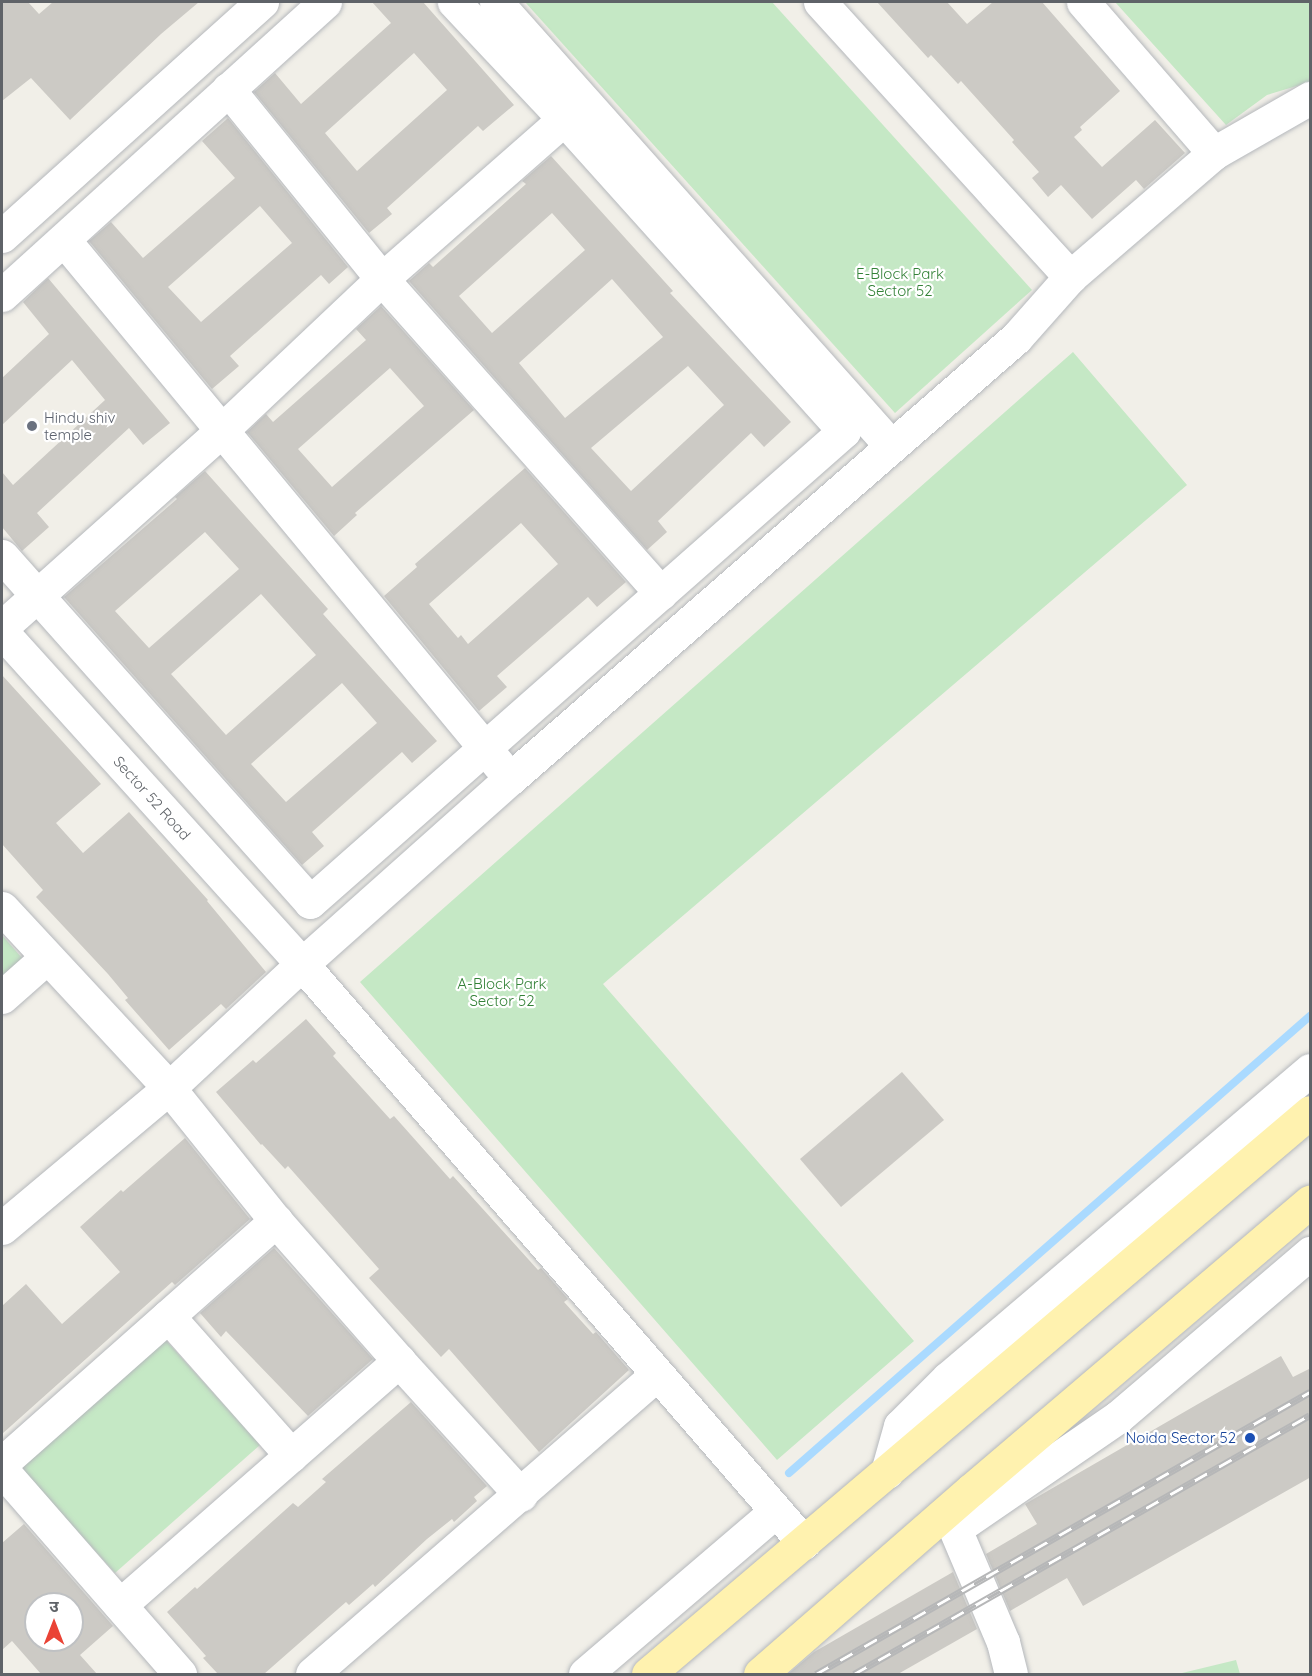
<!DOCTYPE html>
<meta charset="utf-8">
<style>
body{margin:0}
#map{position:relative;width:1312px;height:1676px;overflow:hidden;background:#f1efe8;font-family:Quicksand,"Noto Sans Devanagari",sans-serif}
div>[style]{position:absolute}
.green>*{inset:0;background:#c5e8c5}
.stream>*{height:8px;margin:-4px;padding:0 4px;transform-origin:4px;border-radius:4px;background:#aadaff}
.building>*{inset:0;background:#cccac5}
.roads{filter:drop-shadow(0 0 2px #b5b8bc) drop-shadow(0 0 2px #b5b8bc)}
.minor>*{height:33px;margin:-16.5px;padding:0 16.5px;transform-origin:16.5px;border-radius:16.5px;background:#fff}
.major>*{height:33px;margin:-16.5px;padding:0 16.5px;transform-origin:16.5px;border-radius:16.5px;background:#fff2af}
.rail>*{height:7px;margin-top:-3.5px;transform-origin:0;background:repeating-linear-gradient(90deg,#fff 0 14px,#b6b7b8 0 28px);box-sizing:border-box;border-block:2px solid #b6b7b8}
.dots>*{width:16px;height:16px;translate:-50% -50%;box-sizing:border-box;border:3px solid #fff;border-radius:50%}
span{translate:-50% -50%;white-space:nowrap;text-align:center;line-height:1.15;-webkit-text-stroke:4.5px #fff;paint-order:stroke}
.park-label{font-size:15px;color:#348238}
.worship-label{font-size:15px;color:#5b616d}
.left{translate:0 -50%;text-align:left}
.street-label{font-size:15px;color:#5f6368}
.transit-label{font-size:15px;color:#164399}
.right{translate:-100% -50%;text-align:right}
.frame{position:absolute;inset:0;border:3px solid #5f6368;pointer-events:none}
.north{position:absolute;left:24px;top:1592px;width:60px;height:60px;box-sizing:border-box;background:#fff;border:2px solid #bfc1c3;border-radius:50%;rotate:0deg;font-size:16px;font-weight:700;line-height:24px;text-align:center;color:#5f6368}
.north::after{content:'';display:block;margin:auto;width:21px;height:27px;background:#ea4335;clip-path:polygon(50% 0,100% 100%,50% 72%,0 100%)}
</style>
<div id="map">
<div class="green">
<i style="clip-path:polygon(525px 2px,772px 2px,1032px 290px,895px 413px)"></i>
<i style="clip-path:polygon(1115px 2px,1310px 2px,1310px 82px,1267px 95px,1226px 125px)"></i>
<i style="clip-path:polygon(1073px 352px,1187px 485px,603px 984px,914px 1341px,777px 1460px,360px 982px)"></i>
<i style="clip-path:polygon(2px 935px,22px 958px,2px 976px)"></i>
<i style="clip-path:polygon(163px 1337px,260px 1445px,115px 1573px,18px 1465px)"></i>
<i style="clip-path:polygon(1236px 1660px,1240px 1674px,1178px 1674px)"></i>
</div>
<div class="stream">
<i style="left:789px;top:1473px;width:693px;rotate:-41.26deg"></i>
</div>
<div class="building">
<i style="clip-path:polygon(2px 2px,28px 2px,39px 14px,53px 2px,199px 2px,161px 34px,70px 120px,31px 78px,2px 101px)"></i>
<i style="clip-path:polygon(evenodd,372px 2px,423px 2px,514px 105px,483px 131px,478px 126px,387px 208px,392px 214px,369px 233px,254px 92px,275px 73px,301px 104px,391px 23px,372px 2px,414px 53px,447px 90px,357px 171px,325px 133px,414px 53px)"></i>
<i style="clip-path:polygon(877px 2px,947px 2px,967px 24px,993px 2px,1042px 2px,1120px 91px,1080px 127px,1082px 130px,1074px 137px,1102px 167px,1155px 120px,1185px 153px,1144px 189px,1136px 180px,1092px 219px,1061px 185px,1048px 197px,1032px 178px,1039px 172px,1012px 142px,1014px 140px,961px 81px,958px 84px,931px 55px,928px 58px)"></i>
<i style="clip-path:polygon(evenodd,228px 118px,348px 267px,329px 284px,321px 275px,230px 356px,239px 366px,212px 389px,89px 241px,111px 222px,143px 258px,235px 178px,202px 141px,228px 118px,260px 206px,292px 243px,201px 322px,168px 287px,260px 206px)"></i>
<i style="clip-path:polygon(evenodd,551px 156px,673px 291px,670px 293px,791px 422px,764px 447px,751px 433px,658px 521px,667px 532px,647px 550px,409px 281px,429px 263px,433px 267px,526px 184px,522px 181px,551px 156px,552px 213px,585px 250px,492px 333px,459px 296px,552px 213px,551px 156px,612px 279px,663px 337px,565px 418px,519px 363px,612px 279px,551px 156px,688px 366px,724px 405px,631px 491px,591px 448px,688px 366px)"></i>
<i style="clip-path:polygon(48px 278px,170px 423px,143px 445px,129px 428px,37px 513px,49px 527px,22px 551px,2px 527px,2px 472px,13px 485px,105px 400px,72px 360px,2px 425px,2px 378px,49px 334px,23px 302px)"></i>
<i style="clip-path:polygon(evenodd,381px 306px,474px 410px,355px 513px,357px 515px,334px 536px,247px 432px,266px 414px,273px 422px,366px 340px,356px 329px,381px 306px,390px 368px,424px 406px,332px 487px,298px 449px,390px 368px)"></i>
<i style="clip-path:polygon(evenodd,525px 468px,626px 582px,597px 607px,588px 597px,497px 676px,507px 687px,479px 711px,384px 596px,417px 567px,415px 564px,525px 468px,521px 523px,558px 564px,468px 644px,461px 635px,458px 638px,429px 604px,521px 523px)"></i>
<i style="clip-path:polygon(evenodd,205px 471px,328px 609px,323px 614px,437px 741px,412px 763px,402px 752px,312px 832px,324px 846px,302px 865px,64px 597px,177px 499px,175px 497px,205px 471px,205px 532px,239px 569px,149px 648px,115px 611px,205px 532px,205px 471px,261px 594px,316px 655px,226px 735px,171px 674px,261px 594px,205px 471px,342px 683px,377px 723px,286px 802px,251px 764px,342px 683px)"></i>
<i style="clip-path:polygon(2px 675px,101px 784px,56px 823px,83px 853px,129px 812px,208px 900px,207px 901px,266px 972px,226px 1009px,221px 1004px,169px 1050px,125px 1000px,128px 998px,108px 974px,36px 897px,43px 890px,2px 844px)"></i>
<i style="clip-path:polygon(306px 1019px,336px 1053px,333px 1056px,390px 1119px,394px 1116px,450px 1179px,453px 1176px,538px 1270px,541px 1268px,568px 1299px,564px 1302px,593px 1334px,596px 1332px,629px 1370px,539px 1452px,449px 1349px,441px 1357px,369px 1278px,379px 1269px,288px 1166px,285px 1169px,262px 1144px,261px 1145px,216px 1092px,253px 1060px,256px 1063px)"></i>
<i style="clip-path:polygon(902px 1072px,944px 1120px,841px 1207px,800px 1159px)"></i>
<i style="clip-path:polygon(185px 1138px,250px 1219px,175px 1285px,172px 1282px,2px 1434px,2px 1306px,26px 1284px,62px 1324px,120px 1272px,80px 1227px,121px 1190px,123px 1192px)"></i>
<i style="clip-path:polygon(274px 1248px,373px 1359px,308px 1416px,226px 1331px,221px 1337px,200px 1313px)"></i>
<i style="clip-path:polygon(1281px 1356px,1293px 1377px,1311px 1368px,1311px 1477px,1083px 1606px,1067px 1578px,1010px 1611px,986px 1554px,1037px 1524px,1025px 1504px)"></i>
<i style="clip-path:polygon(411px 1402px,487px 1486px,474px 1497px,477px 1501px,454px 1522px,452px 1519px,427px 1539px,375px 1587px,373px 1584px,349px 1605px,346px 1602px,264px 1674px,218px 1674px,203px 1658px,206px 1656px,167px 1612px,195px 1587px,197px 1589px,293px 1503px,298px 1507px,326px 1482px,322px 1479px)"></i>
<i style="clip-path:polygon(evenodd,24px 1524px,113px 1626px,80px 1655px,97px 1674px,41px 1674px,12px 1641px,2px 1650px,2px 1543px,24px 1524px,36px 1604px,72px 1604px,72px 1640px,36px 1640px,36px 1604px)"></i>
<i style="clip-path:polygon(953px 1572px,977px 1629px,898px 1674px,788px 1674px,814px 1652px)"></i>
</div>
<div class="roads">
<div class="minor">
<i style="left:496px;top:2px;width:594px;rotate:48.34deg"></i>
<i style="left:820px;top:2px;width:372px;rotate:47.7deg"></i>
<i style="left:1083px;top:2px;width:200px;rotate:49.1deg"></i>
<i style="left:228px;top:89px;width:245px;rotate:51deg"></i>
<i style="left:382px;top:279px;width:420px;rotate:48.4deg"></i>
<i style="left:2px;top:236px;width:350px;rotate:-42deg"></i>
<i style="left:64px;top:240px;width:682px;rotate:50.36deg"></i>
<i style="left:2px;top:295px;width:436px;rotate:-42.2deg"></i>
<i style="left:2px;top:556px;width:463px;rotate:48.3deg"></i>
<i style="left:310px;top:902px;width:712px;rotate:-41.41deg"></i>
<i style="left:844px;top:431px;width:419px;rotate:-131.9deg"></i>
<i style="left:564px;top:119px;width:161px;rotate:-133.2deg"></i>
<i style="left:2px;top:627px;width:294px;rotate:-41.8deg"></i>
<i style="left:221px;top:431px;width:221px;rotate:-43.4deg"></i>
<i style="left:382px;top:279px;width:242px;rotate:-41.3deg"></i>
<i style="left:2px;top:632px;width:447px;rotate:47.9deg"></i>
<i style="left:302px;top:964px;width:766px;rotate:49.07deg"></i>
<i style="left:2px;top:908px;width:246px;rotate:47.1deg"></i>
<i style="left:169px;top:1088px;width:171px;rotate:51.2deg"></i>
<i style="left:276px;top:1221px;width:186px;rotate:48.7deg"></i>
<i style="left:399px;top:1361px;width:181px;rotate:47.7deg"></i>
<i style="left:2px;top:997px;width:59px;rotate:-41.6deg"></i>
<i style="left:2px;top:1228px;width:218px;rotate:-40deg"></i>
<i style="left:169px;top:1088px;width:182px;rotate:-43deg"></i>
<i style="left:302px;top:964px;width:280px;rotate:-41.7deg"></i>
<i style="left:511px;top:778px;width:670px;rotate:-41.07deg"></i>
<i style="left:1016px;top:338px;width:81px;rotate:-48.5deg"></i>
<i style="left:1070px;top:277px;width:190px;rotate:-40.7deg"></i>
<i style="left:1214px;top:153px;width:111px;rotate:-29.8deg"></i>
<i style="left:168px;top:1316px;width:186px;rotate:48.5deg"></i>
<i style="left:2px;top:1463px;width:366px;rotate:-41.5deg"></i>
<i style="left:2px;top:1470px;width:271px;rotate:48.9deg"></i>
<i style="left:887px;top:1472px;width:48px;rotate:-74.2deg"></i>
<i style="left:900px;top:1426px;width:68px;rotate:-45deg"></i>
<i style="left:948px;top:1378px;width:475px;rotate:-40.4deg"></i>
<i style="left:955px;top:1529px;width:198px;rotate:-34.5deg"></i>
<i style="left:1118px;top:1417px;width:253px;rotate:-40.5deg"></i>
<i style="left:955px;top:1529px;width:123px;rotate:67deg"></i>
<i style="left:1003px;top:1642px;width:33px;rotate:76deg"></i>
<i style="left:120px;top:1605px;width:371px;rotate:-41.2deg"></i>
<i style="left:312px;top:1674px;width:456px;rotate:-41deg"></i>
<i style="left:585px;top:1674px;width:251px;rotate:-40.5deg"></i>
</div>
<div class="major">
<i style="left:648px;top:1674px;width:868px;rotate:-40.33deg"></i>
<i style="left:760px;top:1674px;width:280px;rotate:-41.1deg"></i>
<i style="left:971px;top:1490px;width:445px;rotate:-40.4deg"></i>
</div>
</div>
<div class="rail">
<i style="left:816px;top:1674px;width:569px;rotate:-29.72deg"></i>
<i style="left:854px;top:1674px;width:524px;rotate:-29.6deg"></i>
</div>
<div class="dots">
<i style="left:32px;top:426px;background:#6b7280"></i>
<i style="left:1250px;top:1438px;background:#1a4fb4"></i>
</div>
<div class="park-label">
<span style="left:900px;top:282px">E-Block Park<br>Sector 52</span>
<span style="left:502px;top:992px">A-Block Park<br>Sector 52</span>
</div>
<div class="worship-label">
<span class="left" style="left:44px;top:426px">Hindu shiv<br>temple</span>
</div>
<div class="street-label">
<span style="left:152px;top:798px;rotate:48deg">Sector 52 Road</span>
</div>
<div class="transit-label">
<span class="right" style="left:1236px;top:1438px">Noida Sector 52</span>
</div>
<div class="frame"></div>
<div class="north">उ</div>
</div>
